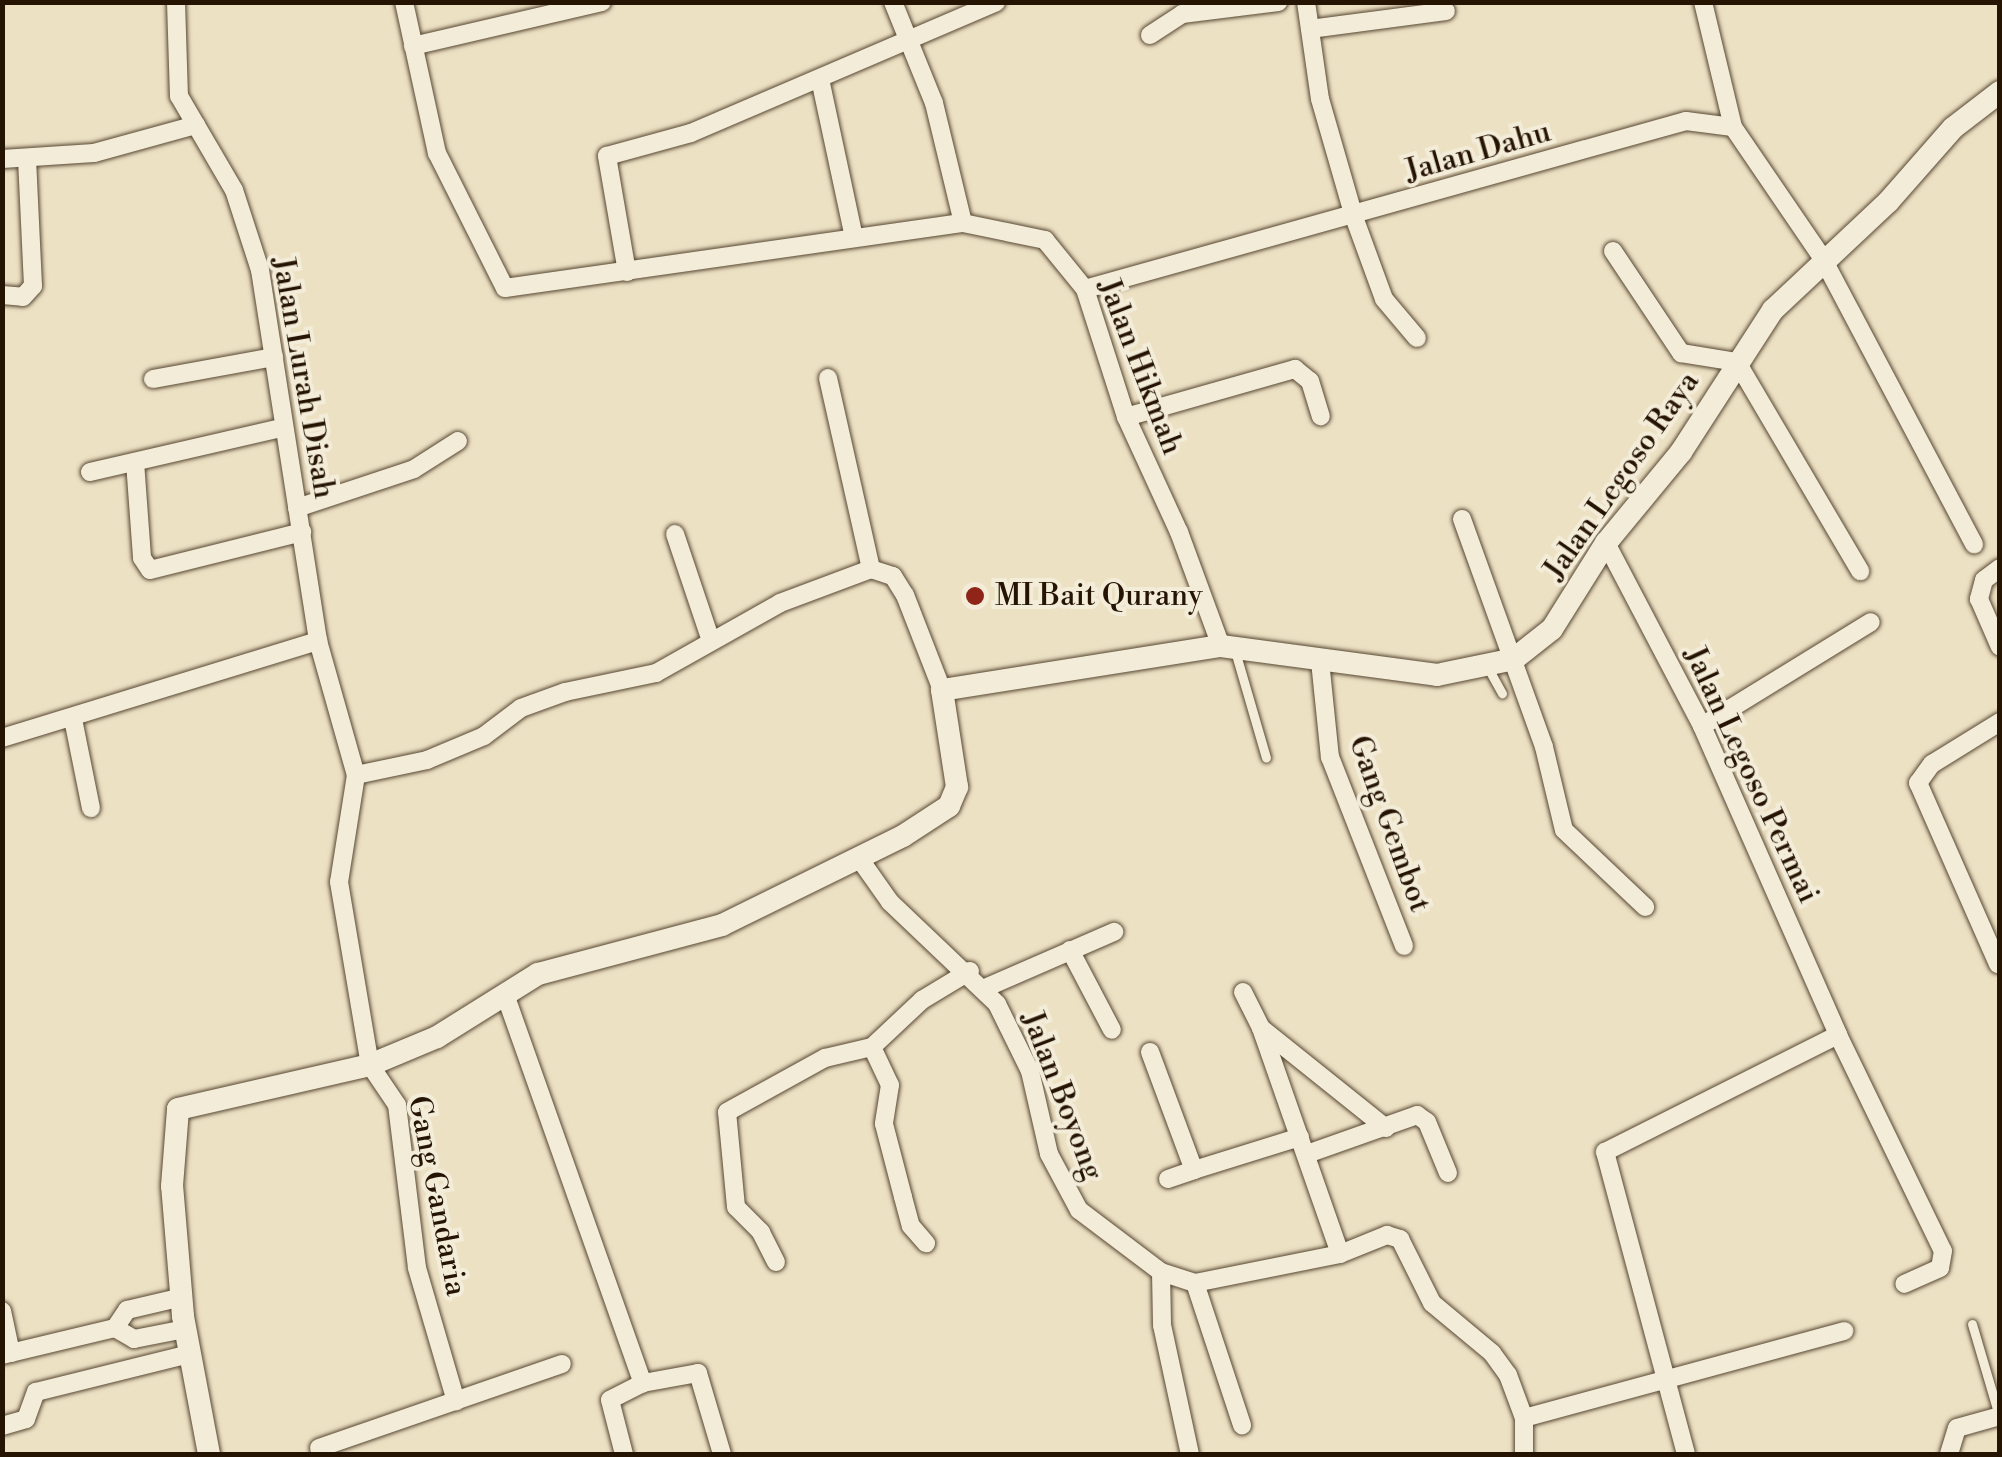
<!DOCTYPE html>
<style>
body{margin:0}
#map{position:relative;width:2002px;height:1457px;overflow:hidden;background:#ede1c4;font-family:"Libre Bodoni",serif}
div>[style]{position:absolute}
.roads{filter:drop-shadow(0 0 2px #574732) drop-shadow(0 0 2px #574732)}
.service>*{height:9px;margin:-4.5px;padding:0 4.5px;transform-origin:4.5px;border-radius:4.5px;background:#f3ecd9}
.minor>*{height:18px;margin:-9px;padding:0 9px;transform-origin:9px;border-radius:9px;background:#f3ecd9}
.tertiary>*{height:22px;margin:-11px;padding:0 11px;transform-origin:11px;border-radius:11px;background:#f3ecd9}
.dots>*{width:28px;height:28px;translate:-50% -50%;box-sizing:border-box;border:5px solid #f3ecd9;border-radius:50%}
span{translate:-50% -50%;white-space:nowrap;text-align:center;line-height:1.15;-webkit-text-stroke:8px #f3ecd9;paint-order:stroke}
.street-label{font-size:30px;color:#251401}
.poi-label{font-size:30px;color:#251401}
.left{translate:0 -50%;text-align:left}
.frame{position:absolute;inset:0;border:5px solid #251401;pointer-events:none}
</style>
<div id="map">
<div class="roads">
<div class="service">
<i style="left:1235px;top:651px;width:111px;rotate:73.8deg"></i>
<i style="left:1488px;top:668px;width:29px;rotate:61deg"></i>
<i style="left:1972px;top:1324px;width:96px;rotate:73.6deg"></i>
</div>
<div class="minor">
<i style="left:176px;top:2px;width:94px;rotate:88.2deg"></i>
<i style="left:179px;top:96px;width:109px;rotate:59.7deg"></i>
<i style="left:234px;top:190px;width:84px;rotate:72deg"></i>
<i style="left:260px;top:270px;width:376px;rotate:81.1deg"></i>
<i style="left:318px;top:641px;width:139px;rotate:74.2deg"></i>
<i style="left:356px;top:775px;width:108px;rotate:99deg"></i>
<i style="left:339px;top:882px;width:186px;rotate:80.4deg"></i>
<i style="left:370px;top:1065px;width:48px;rotate:56deg"></i>
<i style="left:397px;top:1105px;width:164px;rotate:83deg"></i>
<i style="left:417px;top:1268px;width:139px;rotate:73.7deg"></i>
<i style="left:404px;top:2px;width:155px;rotate:77.7deg"></i>
<i style="left:437px;top:153px;width:151px;rotate:63.3deg"></i>
<i style="left:505px;top:288px;width:463px;rotate:-8.1deg"></i>
<i style="left:963px;top:223px;width:84px;rotate:11.7deg"></i>
<i style="left:1045px;top:240px;width:63px;rotate:50.8deg"></i>
<i style="left:1085px;top:289px;width:134px;rotate:72.2deg"></i>
<i style="left:1126px;top:417px;width:127px;rotate:65.3deg"></i>
<i style="left:1179px;top:532px;width:121px;rotate:69.8deg"></i>
<i style="left:893px;top:2px;width:109px;rotate:67.9deg"></i>
<i style="left:934px;top:103px;width:123px;rotate:76.4deg"></i>
<i style="left:1306px;top:2px;width:98px;rotate:81.8deg"></i>
<i style="left:1320px;top:99px;width:123px;rotate:73.9deg"></i>
<i style="left:1354px;top:217px;width:87px;rotate:69.9deg"></i>
<i style="left:1384px;top:299px;width:51px;rotate:49.8deg"></i>
<i style="left:1703px;top:2px;width:129px;rotate:76.5deg"></i>
<i style="left:1310px;top:29px;width:137px;rotate:-7.5deg"></i>
<i style="left:1150px;top:35px;width:38px;rotate:-33deg"></i>
<i style="left:1182px;top:14px;width:97px;rotate:-7.1deg"></i>
<i style="left:413px;top:46px;width:194px;rotate:-13.1deg"></i>
<i style="left:820px;top:79px;width:162px;rotate:77.9deg"></i>
<i style="left:2px;top:159px;width:92px;rotate:-3.7deg"></i>
<i style="left:94px;top:153px;width:106px;rotate:-15.4deg"></i>
<i style="left:1613px;top:251px;width:123px;rotate:56.3deg"></i>
<i style="left:1681px;top:353px;width:57px;rotate:9.1deg"></i>
<i style="left:1737px;top:362px;width:243px;rotate:59.5deg"></i>
<i style="left:627px;top:272px;width:118px;rotate:-99.8deg"></i>
<i style="left:607px;top:156px;width:87px;rotate:-15.3deg"></i>
<i style="left:691px;top:133px;width:332px;rotate:-23.2deg"></i>
<i style="left:1085px;top:289px;width:624px;rotate:-15.62deg"></i>
<i style="left:1686px;top:121px;width:47px;rotate:7.3deg"></i>
<i style="left:1733px;top:127px;width:160px;rotate:55.7deg"></i>
<i style="left:1823px;top:259px;width:323px;rotate:62.1deg"></i>
<i style="left:2px;top:295px;width:21px;rotate:5deg"></i>
<i style="left:23px;top:297px;width:15px;rotate:-48deg"></i>
<i style="left:33px;top:286px;width:128px;rotate:-92.7deg"></i>
<i style="left:828px;top:378px;width:196px;rotate:77.3deg"></i>
<i style="left:153px;top:379px;width:123px;rotate:-10.3deg"></i>
<i style="left:1126px;top:417px;width:176px;rotate:-15.9deg"></i>
<i style="left:1295px;top:369px;width:19px;rotate:39deg"></i>
<i style="left:1310px;top:381px;width:37px;rotate:73deg"></i>
<i style="left:135px;top:462px;width:96px;rotate:85.8deg"></i>
<i style="left:142px;top:558px;width:14px;rotate:56deg"></i>
<i style="left:150px;top:570px;width:157px;rotate:-14deg"></i>
<i style="left:90px;top:472px;width:196px;rotate:-13deg"></i>
<i style="left:297px;top:508px;width:123px;rotate:-18.4deg"></i>
<i style="left:414px;top:469px;width:52px;rotate:-32.5deg"></i>
<i style="left:1462px;top:519px;width:242px;rotate:70.2deg"></i>
<i style="left:1544px;top:747px;width:85px;rotate:76.5deg"></i>
<i style="left:1564px;top:830px;width:112px;rotate:43.5deg"></i>
<i style="left:675px;top:534px;width:113px;rotate:71.4deg"></i>
<i style="left:1606px;top:543px;width:207px;rotate:62.3deg"></i>
<i style="left:1702px;top:726px;width:338px;rotate:66.2deg"></i>
<i style="left:1838px;top:1035px;width:240px;rotate:64.1deg"></i>
<i style="left:1943px;top:1251px;width:17px;rotate:100deg"></i>
<i style="left:1940px;top:1268px;width:39px;rotate:156deg"></i>
<i style="left:2000px;top:568px;width:20px;rotate:143deg"></i>
<i style="left:1984px;top:580px;width:20px;rotate:105deg"></i>
<i style="left:1979px;top:599px;width:52px;rotate:66.4deg"></i>
<i style="left:1320px;top:661px;width:97px;rotate:84.1deg"></i>
<i style="left:1330px;top:757px;width:203px;rotate:68.6deg"></i>
<i style="left:73px;top:719px;width:91px;rotate:78.6deg"></i>
<i style="left:1702px;top:726px;width:198px;rotate:-31.6deg"></i>
<i style="left:2px;top:738px;width:331px;rotate:-17.1deg"></i>
<i style="left:356px;top:775px;width:73px;rotate:-11.9deg"></i>
<i style="left:427px;top:760px;width:62px;rotate:-22.8deg"></i>
<i style="left:484px;top:736px;width:46px;rotate:-37.1deg"></i>
<i style="left:521px;top:708px;width:47px;rotate:-20deg"></i>
<i style="left:565px;top:692px;width:93px;rotate:-11.8deg"></i>
<i style="left:656px;top:673px;width:142px;rotate:-29.4deg"></i>
<i style="left:780px;top:603px;width:97px;rotate:-20.5deg"></i>
<i style="left:871px;top:569px;width:23px;rotate:18deg"></i>
<i style="left:893px;top:576px;width:22px;rotate:58deg"></i>
<i style="left:905px;top:595px;width:102px;rotate:68.7deg"></i>
<i style="left:859px;top:858px;width:54px;rotate:54.8deg"></i>
<i style="left:890px;top:902px;width:148px;rotate:43.6deg"></i>
<i style="left:997px;top:1004px;width:75px;rotate:63.8deg"></i>
<i style="left:1030px;top:1071px;width:85px;rotate:77.1deg"></i>
<i style="left:1049px;top:1154px;width:64px;rotate:61.8deg"></i>
<i style="left:1079px;top:1210px;width:103px;rotate:37.1deg"></i>
<i style="left:1161px;top:1272px;width:36px;rotate:18deg"></i>
<i style="left:1195px;top:1283px;width:150px;rotate:71.7deg"></i>
<i style="left:1070px;top:950px;width:90px;rotate:62.3deg"></i>
<i style="left:1998px;top:964px;width:198px;rotate:-113.8deg"></i>
<i style="left:1918px;top:783px;width:24px;rotate:-54deg"></i>
<i style="left:1932px;top:764px;width:80px;rotate:-31.7deg"></i>
<i style="left:985px;top:988px;width:141px;rotate:-23.5deg"></i>
<i style="left:1243px;top:992px;width:40px;rotate:63.4deg"></i>
<i style="left:1261px;top:1028px;width:239px;rotate:70.7deg"></i>
<i style="left:506px;top:997px;width:410px;rotate:70.5deg"></i>
<i style="left:643px;top:1383px;width:37px;rotate:153deg"></i>
<i style="left:610px;top:1400px;width:56px;rotate:75.5deg"></i>
<i style="left:1261px;top:1028px;width:160px;rotate:38.7deg"></i>
<i style="left:872px;top:1047px;width:42px;rotate:64.7deg"></i>
<i style="left:890px;top:1085px;width:39px;rotate:99deg"></i>
<i style="left:884px;top:1124px;width:75px;rotate:75.4deg"></i>
<i style="left:903px;top:1197px;width:30px;rotate:75deg"></i>
<i style="left:911px;top:1226px;width:23px;rotate:49deg"></i>
<i style="left:1150px;top:1052px;width:126px;rotate:69.6deg"></i>
<i style="left:1194px;top:1170px;width:111px;rotate:-17.3deg"></i>
<i style="left:1307px;top:1154px;width:117px;rotate:-19.5deg"></i>
<i style="left:1417px;top:1115px;width:12px;rotate:35deg"></i>
<i style="left:1427px;top:1122px;width:55px;rotate:67.6deg"></i>
<i style="left:1168px;top:1179px;width:28px;rotate:-19deg"></i>
<i style="left:776px;top:1262px;width:34px;rotate:-117deg"></i>
<i style="left:761px;top:1232px;width:35px;rotate:-135deg"></i>
<i style="left:736px;top:1207px;width:95px;rotate:-95.4deg"></i>
<i style="left:727px;top:1112px;width:112px;rotate:-28.9deg"></i>
<i style="left:825px;top:1058px;width:48px;rotate:-13.2deg"></i>
<i style="left:872px;top:1047px;width:69px;rotate:-43.2deg"></i>
<i style="left:922px;top:1000px;width:56px;rotate:-31.1deg"></i>
<i style="left:1161px;top:1272px;width:53px;rotate:88.9deg"></i>
<i style="left:1162px;top:1325px;width:132px;rotate:77.8deg"></i>
<i style="left:1195px;top:1283px;width:148px;rotate:-11.3deg"></i>
<i style="left:1340px;top:1254px;width:51px;rotate:-22deg"></i>
<i style="left:1387px;top:1235px;width:14px;rotate:17deg"></i>
<i style="left:1400px;top:1239px;width:72px;rotate:63.4deg"></i>
<i style="left:1432px;top:1303px;width:78px;rotate:39.8deg"></i>
<i style="left:1492px;top:1353px;width:27px;rotate:54deg"></i>
<i style="left:1508px;top:1375px;width:46px;rotate:69.6deg"></i>
<i style="left:1524px;top:1418px;width:36px;rotate:90deg"></i>
<i style="left:2px;top:1311px;width:43px;rotate:77.9deg"></i>
<i style="left:115px;top:1328px;width:22px;rotate:30deg"></i>
<i style="left:134px;top:1339px;width:52px;rotate:-11.1deg"></i>
<i style="left:2px;top:1355px;width:116px;rotate:-13.4deg"></i>
<i style="left:115px;top:1328px;width:22px;rotate:-56deg"></i>
<i style="left:127px;top:1310px;width:57px;rotate:-13.3deg"></i>
<i style="left:643px;top:1383px;width:56px;rotate:-10.3deg"></i>
<i style="left:698px;top:1373px;width:84px;rotate:73.5deg"></i>
<i style="left:1524px;top:1418px;width:332px;rotate:-15.2deg"></i>
<i style="left:2px;top:1426px;width:25px;rotate:-16deg"></i>
<i style="left:26px;top:1419px;width:29px;rotate:-70deg"></i>
<i style="left:36px;top:1392px;width:158px;rotate:-13.9deg"></i>
<i style="left:319px;top:1448px;width:257px;rotate:-19.1deg"></i>
<i style="left:1686px;top:1454px;width:313px;rotate:-105deg"></i>
<i style="left:1605px;top:1152px;width:261px;rotate:-26.7deg"></i>
<i style="left:1949px;top:1454px;width:27px;rotate:-73deg"></i>
<i style="left:1957px;top:1428px;width:45px;rotate:-15.6deg"></i>
</div>
<div class="tertiary">
<i style="left:209px;top:1454px;width:140px;rotate:-100.7deg"></i>
<i style="left:183px;top:1316px;width:130px;rotate:-94.8deg"></i>
<i style="left:172px;top:1186px;width:77px;rotate:-85.5deg"></i>
<i style="left:178px;top:1109px;width:197px;rotate:-12.9deg"></i>
<i style="left:370px;top:1065px;width:73px;rotate:-22.7deg"></i>
<i style="left:437px;top:1037px;width:119px;rotate:-32deg"></i>
<i style="left:538px;top:974px;width:190px;rotate:-14.9deg"></i>
<i style="left:722px;top:925px;width:202px;rotate:-26.2deg"></i>
<i style="left:903px;top:836px;width:55px;rotate:-33.1deg"></i>
<i style="left:949px;top:806px;width:21px;rotate:-67deg"></i>
<i style="left:957px;top:787px;width:98px;rotate:-98.8deg"></i>
<i style="left:942px;top:690px;width:282px;rotate:-9deg"></i>
<i style="left:1221px;top:646px;width:218px;rotate:7.6deg"></i>
<i style="left:1437px;top:675px;width:79px;rotate:-11.7deg"></i>
<i style="left:1514px;top:659px;width:48px;rotate:-38.3deg"></i>
<i style="left:1552px;top:629px;width:102px;rotate:-57.9deg"></i>
<i style="left:1606px;top:543px;width:118px;rotate:-50.5deg"></i>
<i style="left:1681px;top:452px;width:169px;rotate:-57.1deg"></i>
<i style="left:1773px;top:310px;width:158px;rotate:-43.2deg"></i>
<i style="left:1888px;top:202px;width:98px;rotate:-48.7deg"></i>
<i style="left:1953px;top:128px;width:59px;rotate:-37.5deg"></i>
</div>
</div>
<div class="dots">
<i style="left:975px;top:596px;background:#8f2418"></i>
</div>
<div class="street-label">
<span style="left:1478px;top:152px;rotate:-16deg">Jalan Dahu</span>
<span style="left:1140px;top:367px;rotate:69deg">Jalan Hikmah</span>
<span style="left:303px;top:378px;rotate:80deg">Jalan Lurah Disah</span>
<span style="left:1622px;top:476px;rotate:-55deg">Jalan Legoso Raya</span>
<span style="left:1751px;top:775px;rotate:65deg">Jalan Legoso Permai</span>
<span style="left:1389px;top:824px;rotate:70deg">Gang Gembot</span>
<span style="left:1062px;top:1096px;rotate:69deg">Jalan Boyong</span>
<span style="left:437px;top:1196px;rotate:79deg">Gang Gandaria</span>
</div>
<div class="poi-label">
<span class="left" style="left:995px;top:596px">MI Bait Qurany</span>
</div>
<div class="frame"></div>
</div>
